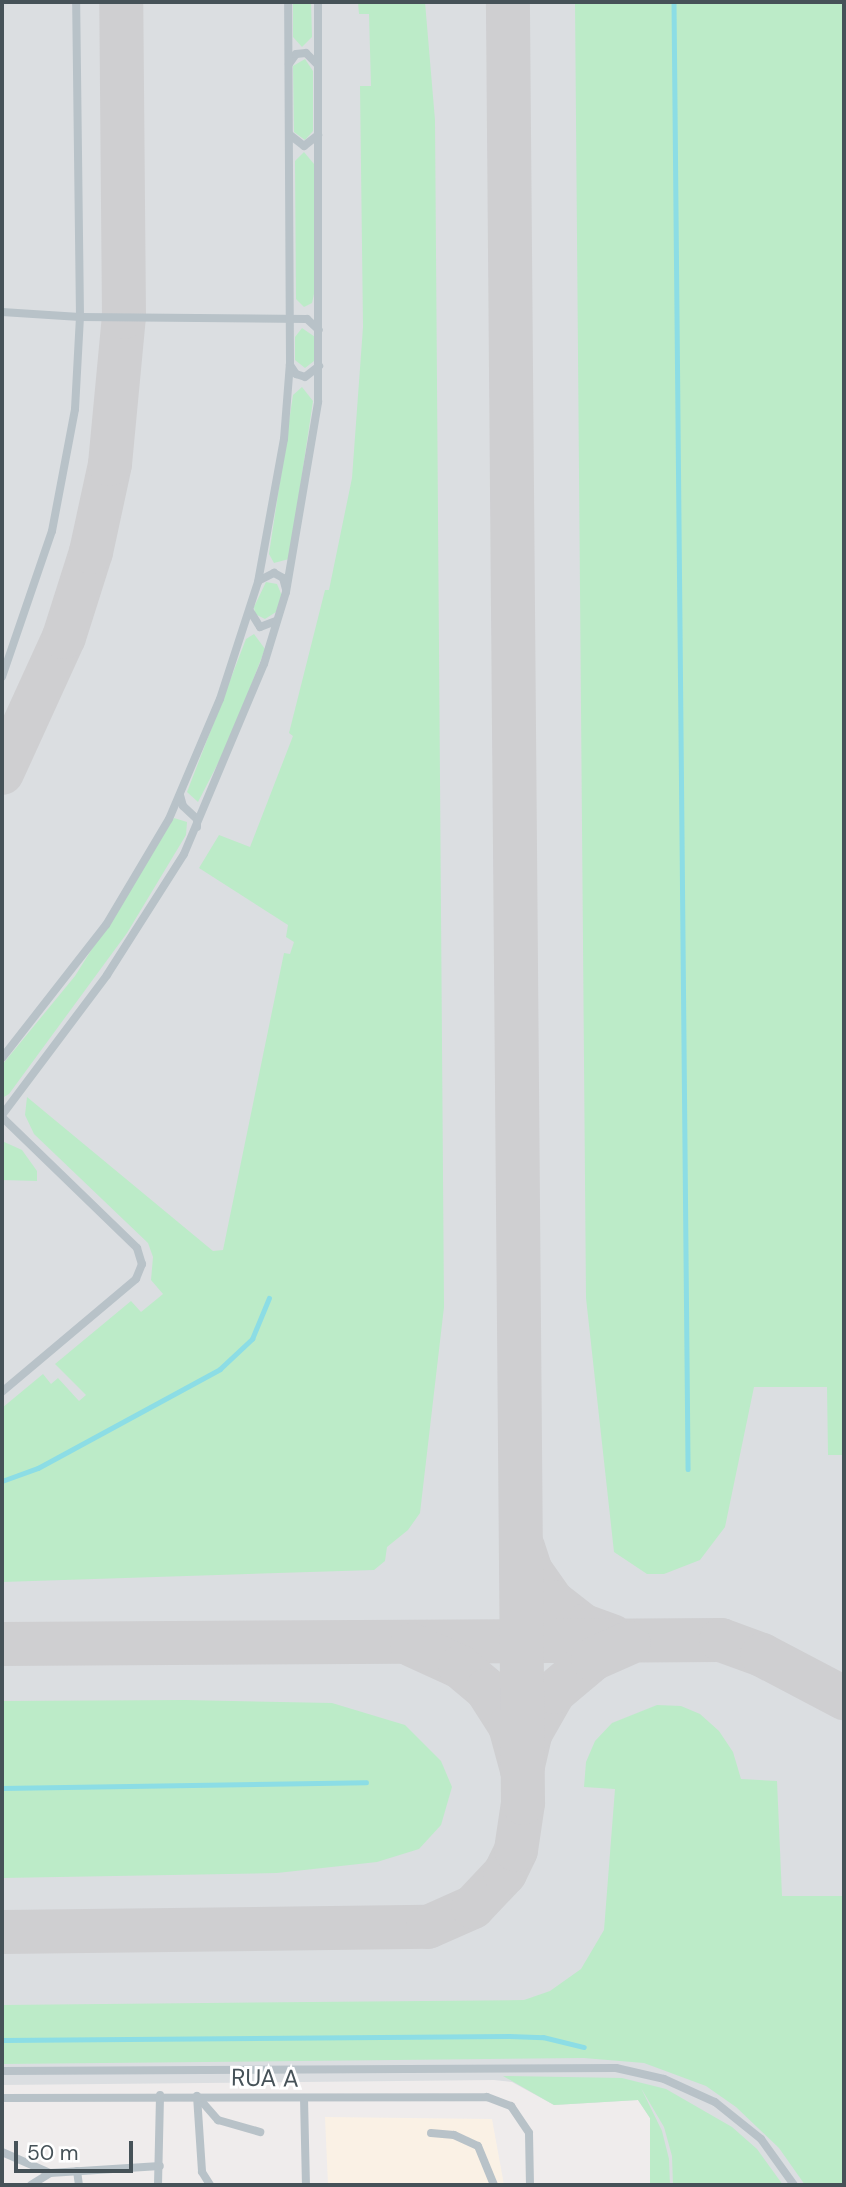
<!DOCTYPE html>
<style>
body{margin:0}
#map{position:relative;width:846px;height:2187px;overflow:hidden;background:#efecec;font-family:"DM Sans",sans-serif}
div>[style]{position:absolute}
.commercial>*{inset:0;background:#faf1e5}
.airport>*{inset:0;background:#dbdee1}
.green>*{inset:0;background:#bcebc8}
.stream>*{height:4.5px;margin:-2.25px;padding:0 2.25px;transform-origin:2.25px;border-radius:2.25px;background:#8cdde5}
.taxiway>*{height:44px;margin:-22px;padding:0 22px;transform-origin:22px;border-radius:22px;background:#cfcfd1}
.service>*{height:8px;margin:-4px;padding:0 4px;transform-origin:4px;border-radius:4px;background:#b8c2c8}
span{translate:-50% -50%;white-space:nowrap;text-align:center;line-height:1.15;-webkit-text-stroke:6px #fff;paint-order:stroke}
.street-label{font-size:24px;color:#465258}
.frame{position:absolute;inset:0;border:4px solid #465258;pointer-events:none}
.scale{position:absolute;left:14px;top:2141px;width:119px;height:32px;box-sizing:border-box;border:4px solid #465258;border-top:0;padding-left:9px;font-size:21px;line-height:24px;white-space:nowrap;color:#465258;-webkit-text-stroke:5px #fff;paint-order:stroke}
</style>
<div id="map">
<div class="commercial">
<i style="clip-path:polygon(325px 2117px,492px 2119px,504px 2185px,328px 2185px)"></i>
</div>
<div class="airport">
<i style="clip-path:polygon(2px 2px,844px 2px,844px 2185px,650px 2185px,650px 2118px,638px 2100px,554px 2105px,512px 2082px,494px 2080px,2px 2085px)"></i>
</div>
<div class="green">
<i style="clip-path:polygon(293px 2px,311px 2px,312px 37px,302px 47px,293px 37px)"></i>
<i style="clip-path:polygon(358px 2px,425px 2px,435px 120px,444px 1307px,420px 1513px,408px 1530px,387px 1547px,385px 1561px,374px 1570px,2px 1582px,2px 1408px,43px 1374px,51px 1384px,58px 1378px,79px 1401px,86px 1395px,55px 1364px,131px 1301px,141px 1312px,163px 1294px,151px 1280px,153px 1257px,148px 1243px,34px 1134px,25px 1115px,27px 1097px,213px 1251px,223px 1250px,284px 953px,290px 954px,294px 942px,286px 937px,288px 925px,199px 868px,219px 835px,250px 847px,293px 736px,289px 733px,325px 590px,329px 590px,352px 478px,363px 327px,360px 86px,371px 86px,369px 14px,359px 14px)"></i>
<i style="clip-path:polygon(575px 2px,844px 2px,844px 1455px,828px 1455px,827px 1387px,754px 1387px,725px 1527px,700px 1560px,664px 1574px,647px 1574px,614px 1552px,586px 1298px)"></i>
<i style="clip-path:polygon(305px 59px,313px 71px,313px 131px,305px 140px,294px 132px,293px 66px)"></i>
<i style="clip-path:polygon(304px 152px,314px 164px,314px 294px,312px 303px,304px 307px,296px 299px,295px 161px)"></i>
<i style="clip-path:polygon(302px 328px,315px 337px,314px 361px,305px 368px,295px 360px,295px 337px)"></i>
<i style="clip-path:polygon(302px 387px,313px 401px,296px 515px,289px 559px,274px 563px,269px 554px,293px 395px)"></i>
<i style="clip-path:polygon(266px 582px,277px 584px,282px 596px,276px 612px,265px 619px,255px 614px,254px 607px)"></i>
<i style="clip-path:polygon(254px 634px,265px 649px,230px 740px,198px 802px,187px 792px,246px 639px)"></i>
<i style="clip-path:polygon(174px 818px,187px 822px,186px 835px,127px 933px,9px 1094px,2px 1098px,2px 1065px,75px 976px)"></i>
<i style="clip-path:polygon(2px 1141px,22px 1150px,37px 1171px,37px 1181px,2px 1180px)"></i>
<i style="clip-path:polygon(185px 1700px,332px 1703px,405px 1725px,441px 1761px,452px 1787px,441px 1825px,419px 1849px,377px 1862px,277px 1873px,2px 1878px,2px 1701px)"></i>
<i style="clip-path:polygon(657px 1705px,681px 1706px,700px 1714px,719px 1731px,733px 1752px,741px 1779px,777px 1781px,782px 1896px,844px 1896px,844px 2185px,805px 2185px,779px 2148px,736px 2107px,706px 2086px,644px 2063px,584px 2058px,2px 2064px,2px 2005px,524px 2000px,550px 1991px,581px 1969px,604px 1930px,615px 1789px,584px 1787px,586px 1762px,595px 1741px,612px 1723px)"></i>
<i style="clip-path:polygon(503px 2076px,622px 2078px,666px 2089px,732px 2127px,757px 2149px,783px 2185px,673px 2185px,672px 2156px,664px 2127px,641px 2088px,662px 2131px,669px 2159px,670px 2185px,650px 2185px,650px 2118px,638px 2100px,554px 2105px)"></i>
</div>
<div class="stream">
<i style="left:674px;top:2px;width:1467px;rotate:89.45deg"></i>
<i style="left:2px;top:1481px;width:38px;rotate:-20deg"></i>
<i style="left:38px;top:1468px;width:207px;rotate:-28.5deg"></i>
<i style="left:220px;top:1369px;width:44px;rotate:-43.2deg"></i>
<i style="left:252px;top:1339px;width:44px;rotate:-67.5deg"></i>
<i style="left:2px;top:1788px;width:364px;rotate:-0.9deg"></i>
<i style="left:2px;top:2040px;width:507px;rotate:-0.45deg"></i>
<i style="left:509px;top:2036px;width:34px;rotate:2deg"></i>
<i style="left:543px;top:2037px;width:42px;rotate:13.7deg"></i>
</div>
<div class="taxiway">
<i style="left:2px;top:773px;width:149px;rotate:-65.5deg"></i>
<i style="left:64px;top:637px;width:89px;rotate:-72.4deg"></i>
<i style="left:91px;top:552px;width:90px;rotate:-77.8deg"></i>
<i style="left:110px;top:464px;width:148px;rotate:-84.6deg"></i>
<i style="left:124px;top:317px;width:315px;rotate:-90.5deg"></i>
<i style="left:523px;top:1547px;width:25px;rotate:72deg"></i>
<i style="left:531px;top:1571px;width:38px;rotate:55deg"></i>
<i style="left:553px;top:1602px;width:39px;rotate:38deg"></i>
<i style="left:584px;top:1626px;width:30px;rotate:20deg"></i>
<i style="left:2px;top:1644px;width:719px;rotate:-0.32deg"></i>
<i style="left:721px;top:1640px;width:44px;rotate:20.1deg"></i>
<i style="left:762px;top:1655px;width:93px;rotate:27.7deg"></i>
<i style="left:412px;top:1645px;width:53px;rotate:24.6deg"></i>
<i style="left:460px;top:1667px;width:35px;rotate:40deg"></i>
<i style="left:487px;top:1690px;width:43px;rotate:57.4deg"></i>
<i style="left:510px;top:1726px;width:46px;rotate:74.7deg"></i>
<i style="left:522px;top:1770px;width:37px;rotate:-77deg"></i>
<i style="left:530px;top:1734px;width:48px;rotate:-60.3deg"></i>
<i style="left:554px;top:1692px;width:51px;rotate:-40.2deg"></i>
<i style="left:593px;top:1659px;width:39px;rotate:-24deg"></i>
<i style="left:2px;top:1932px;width:426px;rotate:-0.7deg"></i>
<i style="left:428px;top:1927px;width:49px;rotate:-24deg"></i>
<i style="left:473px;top:1907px;width:47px;rotate:-46.7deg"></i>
<i style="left:505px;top:1873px;width:25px;rotate:-64deg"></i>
<i style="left:516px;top:1850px;width:48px;rotate:-81.5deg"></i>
<i style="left:523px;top:1803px;width:1801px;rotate:-90.48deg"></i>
</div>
<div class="service">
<i style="left:289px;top:64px;width:12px;rotate:-55deg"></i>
<i style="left:296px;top:54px;width:10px;rotate:-6deg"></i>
<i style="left:306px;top:53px;width:16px;rotate:45deg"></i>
<i style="left:290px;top:135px;width:18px;rotate:38deg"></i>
<i style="left:304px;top:146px;width:18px;rotate:-38deg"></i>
<i style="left:2px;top:312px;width:78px;rotate:3.7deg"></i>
<i style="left:80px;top:317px;width:227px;rotate:0.5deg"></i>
<i style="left:307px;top:319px;width:16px;rotate:43deg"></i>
<i style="left:290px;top:365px;width:11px;rotate:56deg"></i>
<i style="left:296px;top:374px;width:9px;rotate:18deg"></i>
<i style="left:305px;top:377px;width:18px;rotate:-38deg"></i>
<i style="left:260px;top:580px;width:16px;rotate:-27deg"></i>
<i style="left:274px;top:573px;width:10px;rotate:29deg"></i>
<i style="left:283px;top:578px;width:11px;rotate:75deg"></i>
<i style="left:250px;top:611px;width:19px;rotate:58deg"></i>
<i style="left:260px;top:627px;width:17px;rotate:-21deg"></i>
<i style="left:2px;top:677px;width:154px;rotate:-71.1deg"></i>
<i style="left:52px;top:531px;width:124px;rotate:-79.3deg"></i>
<i style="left:75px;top:409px;width:92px;rotate:-86.9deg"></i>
<i style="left:80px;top:317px;width:315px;rotate:-90.7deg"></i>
<i style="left:180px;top:795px;width:11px;rotate:75deg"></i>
<i style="left:183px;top:806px;width:19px;rotate:43deg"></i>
<i style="left:197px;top:819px;width:8px;rotate:90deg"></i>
<i style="left:2px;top:1058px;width:169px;rotate:-52deg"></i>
<i style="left:106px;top:925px;width:123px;rotate:-59.3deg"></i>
<i style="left:169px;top:819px;width:130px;rotate:-67deg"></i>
<i style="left:220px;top:699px;width:123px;rotate:-72deg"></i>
<i style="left:258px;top:582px;width:145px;rotate:-79.7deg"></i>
<i style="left:284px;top:439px;width:77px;rotate:-85.5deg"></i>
<i style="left:290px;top:362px;width:360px;rotate:-90.3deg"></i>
<i style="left:2px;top:1115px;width:175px;rotate:-53.1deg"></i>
<i style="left:107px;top:975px;width:143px;rotate:-57.5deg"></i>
<i style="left:184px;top:854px;width:206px;rotate:-67.2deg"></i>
<i style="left:264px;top:664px;width:75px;rotate:-73deg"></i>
<i style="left:286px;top:592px;width:193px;rotate:-80.4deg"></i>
<i style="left:318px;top:402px;width:400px;rotate:-90deg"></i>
<i style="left:2px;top:1117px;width:188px;rotate:44.1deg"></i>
<i style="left:137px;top:1248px;width:17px;rotate:73deg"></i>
<i style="left:142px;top:1264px;width:16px;rotate:112deg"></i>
<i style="left:136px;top:1279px;width:175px;rotate:139.9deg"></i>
<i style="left:2px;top:2071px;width:614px;rotate:-0.28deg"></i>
<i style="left:616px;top:2068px;width:49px;rotate:12.9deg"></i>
<i style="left:664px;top:2079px;width:56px;rotate:24.3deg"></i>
<i style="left:715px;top:2102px;width:59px;rotate:38.8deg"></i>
<i style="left:761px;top:2139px;width:57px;rotate:54.3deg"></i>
<i style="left:197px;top:2096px;width:76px;rotate:86.2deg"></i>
<i style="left:202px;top:2172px;width:15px;rotate:58deg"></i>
<i style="left:197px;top:2096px;width:32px;rotate:49deg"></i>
<i style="left:218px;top:2120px;width:44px;rotate:15.9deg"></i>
<i style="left:2px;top:2098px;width:485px;rotate:-0.1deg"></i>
<i style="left:487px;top:2097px;width:26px;rotate:21deg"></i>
<i style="left:511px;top:2106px;width:32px;rotate:56deg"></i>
<i style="left:529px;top:2133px;width:52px;rotate:88.9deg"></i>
<i style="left:304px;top:2098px;width:87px;rotate:88.7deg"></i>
<i style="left:431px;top:2133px;width:23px;rotate:5deg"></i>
<i style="left:454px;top:2135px;width:26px;rotate:25deg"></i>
<i style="left:478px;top:2146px;width:42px;rotate:67.7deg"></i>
<i style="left:2px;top:2152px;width:52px;rotate:23.6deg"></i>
<i style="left:77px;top:2171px;width:14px;rotate:82deg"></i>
<i style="left:31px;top:2185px;width:22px;rotate:-32deg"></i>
<i style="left:50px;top:2173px;width:110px;rotate:-3.6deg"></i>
<i style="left:158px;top:2185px;width:90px;rotate:-88.7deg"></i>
</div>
<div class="street-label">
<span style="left:265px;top:2078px;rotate:1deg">RUA A</span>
</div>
<div class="frame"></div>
<div class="scale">50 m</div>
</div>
